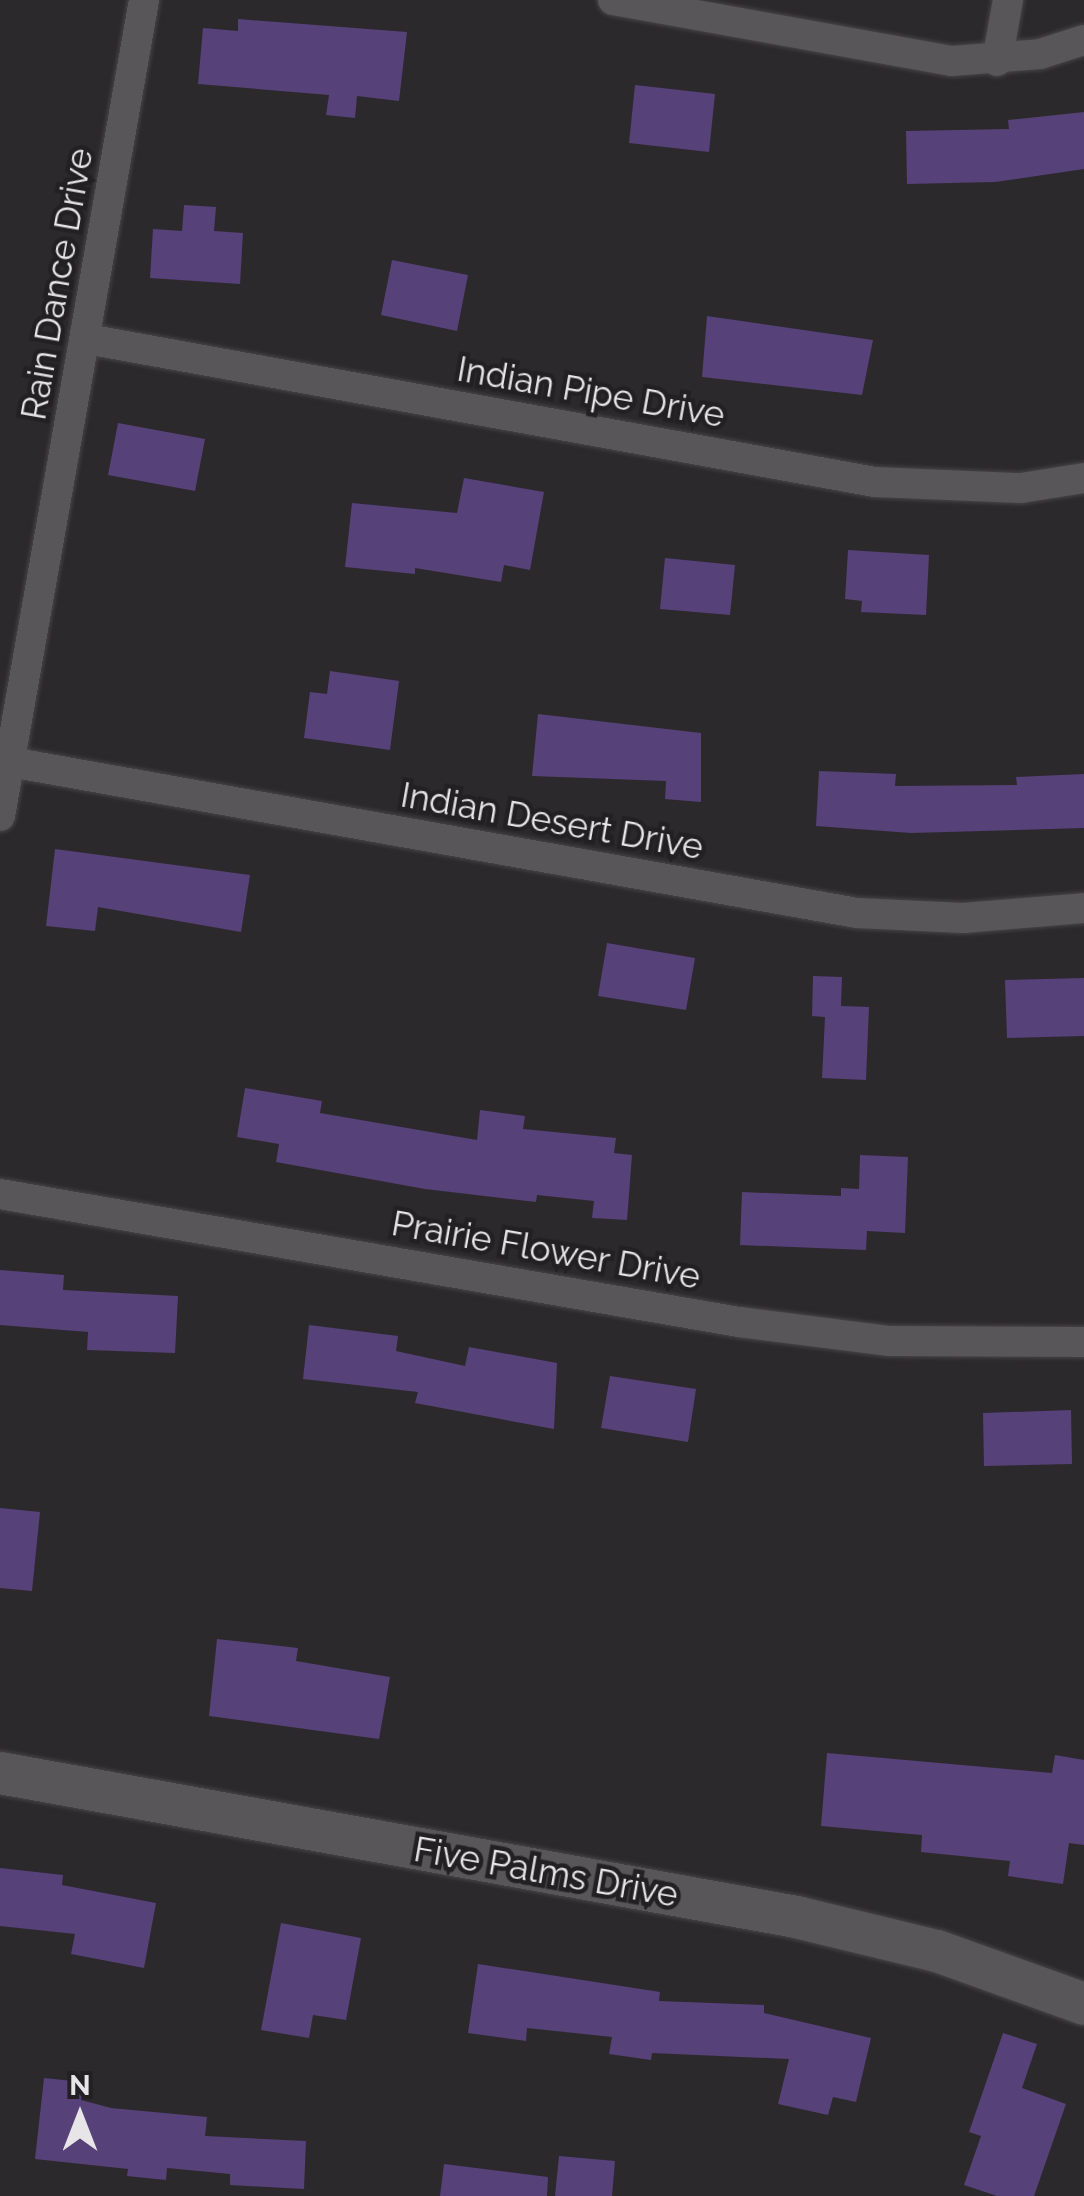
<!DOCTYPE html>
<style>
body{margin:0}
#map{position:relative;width:1084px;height:2196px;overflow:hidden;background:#2c292c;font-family:Raleway,sans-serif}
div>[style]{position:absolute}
.building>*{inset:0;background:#564179}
.roads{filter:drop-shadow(0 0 2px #474547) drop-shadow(0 0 2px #474547)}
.street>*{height:30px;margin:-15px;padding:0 15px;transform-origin:15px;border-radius:15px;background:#595659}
.secondary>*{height:42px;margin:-21px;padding:0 21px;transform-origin:21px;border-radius:21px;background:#595659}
span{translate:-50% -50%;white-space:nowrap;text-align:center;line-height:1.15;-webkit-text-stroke:9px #222022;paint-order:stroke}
.street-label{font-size:35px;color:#e7e5e7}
.north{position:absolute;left:30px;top:2066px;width:100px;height:100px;-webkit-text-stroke:8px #222022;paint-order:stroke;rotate:0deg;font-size:28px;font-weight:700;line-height:40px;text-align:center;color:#e7e5e7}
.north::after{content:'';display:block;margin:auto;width:35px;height:45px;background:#e7e5e7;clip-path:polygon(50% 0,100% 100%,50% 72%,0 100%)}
</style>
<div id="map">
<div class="building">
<i style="clip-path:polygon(238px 19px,407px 32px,399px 101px,357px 96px,355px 118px,326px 115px,329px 95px,198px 84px,203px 28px,238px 31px)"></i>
<i style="clip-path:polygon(635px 85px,715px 94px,709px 152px,629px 143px)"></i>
<i style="clip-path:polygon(1084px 112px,1084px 169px,995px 182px,907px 184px,906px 131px,1009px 129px,1008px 120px)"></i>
<i style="clip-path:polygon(184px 205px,216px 207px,214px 231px,243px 233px,240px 284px,150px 278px,153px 229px,182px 231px)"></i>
<i style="clip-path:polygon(392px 260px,468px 275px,457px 331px,381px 315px)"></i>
<i style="clip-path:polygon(707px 316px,873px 340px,862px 395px,702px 377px)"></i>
<i style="clip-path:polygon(118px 423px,205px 439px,195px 491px,108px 475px)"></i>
<i style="clip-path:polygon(464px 478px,544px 492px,530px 570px,504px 565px,501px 582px,415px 568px,415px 574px,345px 567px,352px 503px,457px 513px)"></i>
<i style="clip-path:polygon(848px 550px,929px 555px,926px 615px,861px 612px,862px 601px,845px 599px)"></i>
<i style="clip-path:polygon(665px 558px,735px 565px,730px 615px,660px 609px)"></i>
<i style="clip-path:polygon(330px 671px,399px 681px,390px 750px,304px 738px,310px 692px,327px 694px)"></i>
<i style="clip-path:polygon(538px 714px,701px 733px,701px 802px,665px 799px,666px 781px,532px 776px)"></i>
<i style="clip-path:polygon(819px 771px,896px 774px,895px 786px,1017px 785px,1016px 777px,1084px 774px,1084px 828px,911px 833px,816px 826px)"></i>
<i style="clip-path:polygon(55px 849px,250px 875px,241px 932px,98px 907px,95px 931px,46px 926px)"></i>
<i style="clip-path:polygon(607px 943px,695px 958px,686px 1010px,598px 996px)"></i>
<i style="clip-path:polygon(813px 976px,842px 977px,841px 1006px,869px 1007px,866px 1080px,822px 1078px,825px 1017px,812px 1016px)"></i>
<i style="clip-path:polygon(1084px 978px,1084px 1036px,1007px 1038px,1005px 980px)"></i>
<i style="clip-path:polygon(245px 1088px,322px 1101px,320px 1113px,477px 1140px,480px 1110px,525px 1116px,523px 1129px,616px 1138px,614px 1153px,632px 1155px,627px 1220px,592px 1218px,594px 1201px,537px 1195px,536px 1202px,425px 1189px,276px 1162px,279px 1144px,237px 1137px)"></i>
<i style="clip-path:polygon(860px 1155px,908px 1157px,905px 1233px,867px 1231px,866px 1250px,740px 1245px,742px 1192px,841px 1196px,841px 1188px,859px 1189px)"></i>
<i style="clip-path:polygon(0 1270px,64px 1275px,63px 1290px,178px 1296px,175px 1353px,87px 1350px,88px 1332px,0 1325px)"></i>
<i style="clip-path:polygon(309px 1325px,398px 1336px,396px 1351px,465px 1366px,469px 1347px,557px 1363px,554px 1429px,415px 1403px,418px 1392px,303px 1379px)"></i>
<i style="clip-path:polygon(610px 1376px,696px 1389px,688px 1442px,601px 1428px)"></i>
<i style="clip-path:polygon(1071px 1410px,1072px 1464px,984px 1466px,983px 1413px)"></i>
<i style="clip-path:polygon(0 1508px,40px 1512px,32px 1591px,0 1588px)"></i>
<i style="clip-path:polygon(217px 1639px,298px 1648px,296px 1661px,390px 1677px,379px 1739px,209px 1716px)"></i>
<i style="clip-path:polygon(827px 1753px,1052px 1773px,1055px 1755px,1084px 1760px,1084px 1845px,1069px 1843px,1063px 1884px,1008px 1876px,1010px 1861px,921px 1852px,922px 1835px,821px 1826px)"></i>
<i style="clip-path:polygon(0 1868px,63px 1875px,62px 1885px,156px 1903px,144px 1968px,71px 1954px,75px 1934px,0 1926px)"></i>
<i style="clip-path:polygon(281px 1923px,361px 1938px,346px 2020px,313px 2015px,309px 2038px,261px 2030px)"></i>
<i style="clip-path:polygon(478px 1964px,660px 1992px,659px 2001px,764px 2005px,764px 2013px,871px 2038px,856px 2102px,833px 2097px,828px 2115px,778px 2104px,789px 2059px,652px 2053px,651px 2060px,609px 2054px,612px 2037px,527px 2028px,526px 2041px,468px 2033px)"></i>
<i style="clip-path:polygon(1003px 2033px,1037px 2044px,1022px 2088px,1066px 2104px,1034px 2196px,997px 2196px,964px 2185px,981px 2136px,969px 2132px)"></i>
<i style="clip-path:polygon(44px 2078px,83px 2082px,81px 2100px,111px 2108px,207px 2117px,205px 2136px,306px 2141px,304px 2189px,230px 2185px,230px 2174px,167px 2168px,166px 2180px,127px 2176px,128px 2169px,35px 2159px)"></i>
<i style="clip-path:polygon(559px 2156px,615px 2161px,612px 2196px,555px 2196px)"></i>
<i style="clip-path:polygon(444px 2164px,548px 2177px,547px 2196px,440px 2196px)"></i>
</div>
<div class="roads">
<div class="street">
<i style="left:613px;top:0;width:344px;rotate:10.2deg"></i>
<i style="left:952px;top:61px;width:88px;rotate:-4.5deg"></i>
<i style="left:1040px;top:54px;width:46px;rotate:-17.7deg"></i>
<i style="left:997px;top:61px;width:62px;rotate:-79.8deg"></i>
<i style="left:87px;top:339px;width:801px;rotate:10.29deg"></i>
<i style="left:875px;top:482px;width:146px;rotate:2.4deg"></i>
<i style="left:1021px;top:488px;width:64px;rotate:-9deg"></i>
<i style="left:10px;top:762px;width:860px;rotate:10.11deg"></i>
<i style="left:857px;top:913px;width:106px;rotate:2.7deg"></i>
<i style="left:963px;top:918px;width:121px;rotate:-4.7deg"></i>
<i style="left:0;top:816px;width:829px;rotate:-79.99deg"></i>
<i style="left:0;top:1194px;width:750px;rotate:9.83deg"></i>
<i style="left:739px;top:1322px;width:152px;rotate:7.2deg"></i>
<i style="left:890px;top:1341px;width:194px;rotate:0.3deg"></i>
</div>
<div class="secondary">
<i style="left:0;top:1773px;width:809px;rotate:10.25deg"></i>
<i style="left:796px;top:1917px;width:145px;rotate:13.6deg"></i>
<i style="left:937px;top:1951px;width:156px;rotate:19.8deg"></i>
</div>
</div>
<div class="street-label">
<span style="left:57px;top:284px;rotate:-80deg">Rain Dance Drive</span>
<span style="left:591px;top:392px;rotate:10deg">Indian Pipe Drive</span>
<span style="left:552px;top:821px;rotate:10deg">Indian Desert Drive</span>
<span style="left:546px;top:1250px;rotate:10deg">Prairie Flower Drive</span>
<span style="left:546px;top:1872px;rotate:10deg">Five Palms Drive</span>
</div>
<div class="north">N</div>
</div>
